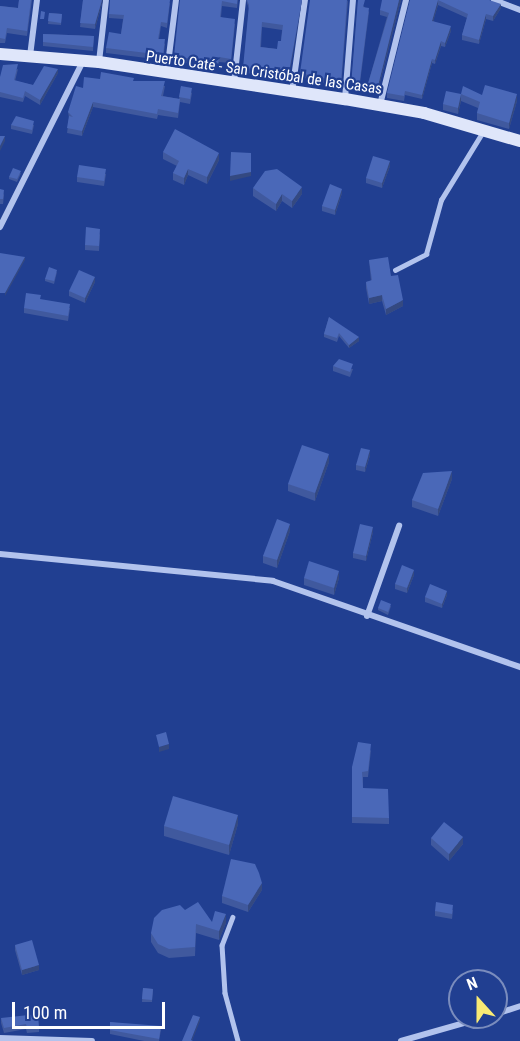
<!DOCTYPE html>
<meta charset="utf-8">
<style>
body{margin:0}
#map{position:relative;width:520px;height:1041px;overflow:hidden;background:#213f91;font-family:"Roboto Condensed",sans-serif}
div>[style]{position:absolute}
.lane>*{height:4.5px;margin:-2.25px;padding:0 2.25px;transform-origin:2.25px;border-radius:2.25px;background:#b2c3ed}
.street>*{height:6px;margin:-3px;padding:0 3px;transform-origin:3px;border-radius:3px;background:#b2c3ed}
.secondary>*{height:12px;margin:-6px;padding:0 6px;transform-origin:6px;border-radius:6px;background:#dfe6fa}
.wall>*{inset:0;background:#40599e}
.shaded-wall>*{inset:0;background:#344981}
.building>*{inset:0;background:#4a68b8}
span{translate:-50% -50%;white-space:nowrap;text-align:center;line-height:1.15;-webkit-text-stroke:4.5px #213f91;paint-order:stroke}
.street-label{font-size:15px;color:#fff}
.north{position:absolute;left:448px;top:969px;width:60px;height:60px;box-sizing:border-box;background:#213f91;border:2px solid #7a8cbd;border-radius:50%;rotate:339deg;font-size:16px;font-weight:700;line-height:24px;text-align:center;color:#fff}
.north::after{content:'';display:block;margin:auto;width:21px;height:27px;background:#f9ea74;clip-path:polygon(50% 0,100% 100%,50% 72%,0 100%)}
.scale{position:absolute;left:12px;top:1002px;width:153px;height:27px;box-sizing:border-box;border:3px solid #fff;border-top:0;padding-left:8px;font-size:18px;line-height:21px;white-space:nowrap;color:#fff;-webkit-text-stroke:4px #213f91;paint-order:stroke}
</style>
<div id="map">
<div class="lane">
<i style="left:395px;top:270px;width:35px;rotate:-27deg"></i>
<i style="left:426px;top:254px;width:56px;rotate:-74.5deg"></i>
<i style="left:441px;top:200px;width:79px;rotate:-58.5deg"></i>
<i style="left:233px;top:917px;width:30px;rotate:111deg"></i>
<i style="left:222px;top:945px;width:48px;rotate:86.4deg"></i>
<i style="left:225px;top:993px;width:50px;rotate:74.8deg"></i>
</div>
<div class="street">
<i style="left:494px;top:0;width:28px;rotate:21deg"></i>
<i style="left:30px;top:56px;width:56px;rotate:-82.9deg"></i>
<i style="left:99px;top:62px;width:62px;rotate:-83.6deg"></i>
<i style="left:167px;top:72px;width:73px;rotate:-82.9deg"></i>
<i style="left:234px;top:82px;width:82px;rotate:-83.7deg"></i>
<i style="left:292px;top:92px;width:93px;rotate:-82deg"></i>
<i style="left:345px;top:99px;width:99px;rotate:-85.4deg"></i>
<i style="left:380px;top:105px;width:108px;rotate:-76.1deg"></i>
<i style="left:0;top:227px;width:186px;rotate:-63.4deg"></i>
<i style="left:0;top:554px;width:274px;rotate:5.6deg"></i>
<i style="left:273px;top:581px;width:262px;rotate:19.2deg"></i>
<i style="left:367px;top:616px;width:96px;rotate:-70.4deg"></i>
<i style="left:496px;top:1014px;width:25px;rotate:-18deg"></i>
<i style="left:0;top:1038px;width:92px;rotate:1.9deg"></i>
<i style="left:401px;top:1041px;width:87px;rotate:-15.9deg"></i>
</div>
<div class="secondary">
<i style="left:0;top:54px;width:99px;rotate:4.6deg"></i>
<i style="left:99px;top:62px;width:249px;rotate:8.6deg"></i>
<i style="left:345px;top:99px;width:80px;rotate:10deg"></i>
<i style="left:424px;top:113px;width:100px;rotate:16.3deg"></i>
</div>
<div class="wall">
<i style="clip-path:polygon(19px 0,32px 0,27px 36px,7px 33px,5px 43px,0 43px,0 6px,18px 8px)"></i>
<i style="clip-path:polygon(83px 0,103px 0,95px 29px,80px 27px)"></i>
<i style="clip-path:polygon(180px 0,238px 0,237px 8px,222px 6px,221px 17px,235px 24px,231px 63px,219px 62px,218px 68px,174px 61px)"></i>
<i style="clip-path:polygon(evenodd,246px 0,302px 0,289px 76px,243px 73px,249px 9px,246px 0,262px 27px,282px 30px,281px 41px,277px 49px,261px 47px,262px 27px)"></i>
<i style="clip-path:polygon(348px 0,341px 87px,300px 77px,300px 73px)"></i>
<i style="clip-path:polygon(358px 0,369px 12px,359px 91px,351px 90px)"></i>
<i style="clip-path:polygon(401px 0,377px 94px,367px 92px,367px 87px,387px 17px,380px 15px,380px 10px)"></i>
<i style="clip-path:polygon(410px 0,489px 0,501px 8px,493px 21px,486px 19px,479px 44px,462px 40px,462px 35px,467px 18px,438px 5px,433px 21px,451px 31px,445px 47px,441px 46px,435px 64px,432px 63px,422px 99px,405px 95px,404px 101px,387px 98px,387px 93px)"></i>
<i style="clip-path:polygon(170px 3px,167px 28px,161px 26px,159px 39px,165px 44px,163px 60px,106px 53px,106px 48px,121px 34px,123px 19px,109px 18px,109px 14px)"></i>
<i style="clip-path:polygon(49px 13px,62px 14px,61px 25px,48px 24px)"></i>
<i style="clip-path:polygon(43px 34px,94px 36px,93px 51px,43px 46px)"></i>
<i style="clip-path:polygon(18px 69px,15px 81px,33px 85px,58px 73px,40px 105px,25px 96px,23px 102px,0 97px,0 77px)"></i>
<i style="clip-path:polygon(100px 79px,134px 81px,165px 86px,163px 96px,179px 99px,181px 86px,192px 93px,190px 104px,180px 102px,178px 118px,158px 115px,157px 119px,93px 107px,82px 136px,67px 133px,69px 118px,68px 112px)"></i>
<i style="clip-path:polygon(461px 94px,482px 95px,517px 101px,509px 129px,477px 120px,477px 113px,478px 108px,461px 101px,458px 114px,443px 110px,443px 104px)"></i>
<i style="clip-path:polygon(11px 125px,34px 125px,32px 134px,11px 129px)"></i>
<i style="clip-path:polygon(163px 152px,219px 160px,207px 184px,188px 175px,184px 185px,173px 180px,173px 173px,177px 166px,163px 159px)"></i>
<i style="clip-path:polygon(390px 166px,382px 188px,366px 183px,366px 178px)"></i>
<i style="clip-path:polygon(21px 173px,17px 182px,9px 179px,9px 177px)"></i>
<i style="clip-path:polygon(106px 174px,104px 186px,77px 182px,77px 177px)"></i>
<i style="clip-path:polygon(253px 188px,302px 194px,292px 208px,282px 201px,276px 211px,253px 196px)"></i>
<i style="clip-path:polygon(0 189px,4px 195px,3px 204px,0 204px)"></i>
<i style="clip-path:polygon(342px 193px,335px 215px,322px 211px,322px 206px)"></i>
<i style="clip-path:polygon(100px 234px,99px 251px,85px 250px,85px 245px)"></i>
<i style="clip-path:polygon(369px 260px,391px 276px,403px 306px,386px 315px,382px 301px,369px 304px,366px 288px,366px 282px,371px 281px)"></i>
<i style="clip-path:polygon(57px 272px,54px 284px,45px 281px,45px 279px)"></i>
<i style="clip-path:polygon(95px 282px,85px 303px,69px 296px,69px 291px)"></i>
<i style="clip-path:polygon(24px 308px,70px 308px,68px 321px,24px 313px)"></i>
<i style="clip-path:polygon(329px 317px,359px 341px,349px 348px,339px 336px,337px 342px,324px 337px,324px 334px)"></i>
<i style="clip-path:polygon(333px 366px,353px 369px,350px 377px,333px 371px)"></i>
<i style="clip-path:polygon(370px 455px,365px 472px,356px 470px,356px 465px)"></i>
<i style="clip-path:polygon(329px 462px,315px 501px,288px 491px,288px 484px)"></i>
<i style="clip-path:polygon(452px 479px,438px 516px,412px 507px,412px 500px)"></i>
<i style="clip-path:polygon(290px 531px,277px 568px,263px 563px,263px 556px)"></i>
<i style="clip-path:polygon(373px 532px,366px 561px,353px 558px,353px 553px)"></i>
<i style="clip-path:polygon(414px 575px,407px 593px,395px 589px,395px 584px)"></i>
<i style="clip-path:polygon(304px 578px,339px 578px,334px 595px,304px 585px)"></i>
<i style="clip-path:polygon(447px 595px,442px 608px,425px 602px,425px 597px)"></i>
<i style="clip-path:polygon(391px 606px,388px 615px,378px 610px,378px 608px)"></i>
<i style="clip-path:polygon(371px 750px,368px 777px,363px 777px,363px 788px,389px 818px,389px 824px,352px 823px,352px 767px)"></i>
<i style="clip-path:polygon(238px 824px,229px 855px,164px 836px,164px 826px)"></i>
<i style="clip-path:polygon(431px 838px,463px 844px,449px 861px,431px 845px)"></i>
<i style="clip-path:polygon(262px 890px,248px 912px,222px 903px,222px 896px)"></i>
<i style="clip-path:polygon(185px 910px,212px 922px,226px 923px,219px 940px,196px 933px,195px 956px,169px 958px,158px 953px,151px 942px,151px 933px)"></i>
<i style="clip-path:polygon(453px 910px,452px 919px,435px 916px,435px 911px)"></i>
<i style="clip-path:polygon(15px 945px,39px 970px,22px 975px,15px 950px)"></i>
<i style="clip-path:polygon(143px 988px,153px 989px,152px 1002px,142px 1002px)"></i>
<i style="clip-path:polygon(1px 1018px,39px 1027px,39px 1032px,27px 1033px,26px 1029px,4px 1033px,1px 1023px)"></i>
<i style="clip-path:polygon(110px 1022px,161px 1030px,159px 1041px,144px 1041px,110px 1034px)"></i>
</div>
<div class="shaded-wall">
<i style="clip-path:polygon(102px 0,103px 0,95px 29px,95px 24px)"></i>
<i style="clip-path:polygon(302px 0,289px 76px,289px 72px)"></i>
<i style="clip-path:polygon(399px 0,401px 0,377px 94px,377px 90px)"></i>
<i style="clip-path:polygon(438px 0,438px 5px,432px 26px,432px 21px)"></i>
<i style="clip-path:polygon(501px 4px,501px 8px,493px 21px,493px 16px)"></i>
<i style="clip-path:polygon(486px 14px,486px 19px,479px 44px,479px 40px)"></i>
<i style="clip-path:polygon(451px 26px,451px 31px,445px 47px,445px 43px)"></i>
<i style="clip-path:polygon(441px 41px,441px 46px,435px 64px,435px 60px)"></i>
<i style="clip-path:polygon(432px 59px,432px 63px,422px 99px,422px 95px)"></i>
<i style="clip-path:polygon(58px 69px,58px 73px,40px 105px,40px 100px)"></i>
<i style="clip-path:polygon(461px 94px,461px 101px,458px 114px,458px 108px)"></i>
<i style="clip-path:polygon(517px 94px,517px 101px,509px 129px,509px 123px)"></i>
<i style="clip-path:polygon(93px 102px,93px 107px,82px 136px,82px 131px)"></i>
<i style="clip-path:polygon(5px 136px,5px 141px,0 151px,0 146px)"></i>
<i style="clip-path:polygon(219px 153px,219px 160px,207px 184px,207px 177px)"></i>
<i style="clip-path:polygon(251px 153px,251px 176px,230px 181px,230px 176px)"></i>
<i style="clip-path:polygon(390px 161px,390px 166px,382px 188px,382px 183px)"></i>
<i style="clip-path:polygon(188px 169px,188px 175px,184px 185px,184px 178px)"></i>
<i style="clip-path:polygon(302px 187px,302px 194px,292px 208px,292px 201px)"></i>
<i style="clip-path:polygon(342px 189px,342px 193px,335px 215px,335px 210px)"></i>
<i style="clip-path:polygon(282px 194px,282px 201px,276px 211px,276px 204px)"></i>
<i style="clip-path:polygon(25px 257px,25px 260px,5px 296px,5px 293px)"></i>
<i style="clip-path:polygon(95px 277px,95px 282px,85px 303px,85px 298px)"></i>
<i style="clip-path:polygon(382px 295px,382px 301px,369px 304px,369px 298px)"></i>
<i style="clip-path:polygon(403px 300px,403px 306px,386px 315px,386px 309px)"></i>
<i style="clip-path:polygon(359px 337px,359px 341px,349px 348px,349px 345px)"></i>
<i style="clip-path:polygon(370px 450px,370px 455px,365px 472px,365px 467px)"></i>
<i style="clip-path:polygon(329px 454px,329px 462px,315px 501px,315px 493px)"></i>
<i style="clip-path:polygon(452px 471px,452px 479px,438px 516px,438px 509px)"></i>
<i style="clip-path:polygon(290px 524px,290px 531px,277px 568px,277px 560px)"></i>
<i style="clip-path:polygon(373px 527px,373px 532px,366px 561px,366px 556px)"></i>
<i style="clip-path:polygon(414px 570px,414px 575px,407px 593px,407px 588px)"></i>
<i style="clip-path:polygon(339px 571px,339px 578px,334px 595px,334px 588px)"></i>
<i style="clip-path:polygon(447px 591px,447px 595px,442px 608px,442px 604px)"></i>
<i style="clip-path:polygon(169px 744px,169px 749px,159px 752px,159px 747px)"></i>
<i style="clip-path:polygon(238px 815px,238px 824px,229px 855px,229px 845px)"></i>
<i style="clip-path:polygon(463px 837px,463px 844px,449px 861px,449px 854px)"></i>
<i style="clip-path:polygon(262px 883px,262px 890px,248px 912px,248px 905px)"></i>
<i style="clip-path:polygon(226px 914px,226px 923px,219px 940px,219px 931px)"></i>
<i style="clip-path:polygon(39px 965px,39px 970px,22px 975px,22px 970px)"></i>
<i style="clip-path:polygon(200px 1017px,200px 1021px,192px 1041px,191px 1041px)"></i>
</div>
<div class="building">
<i style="clip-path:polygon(19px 0,31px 0,27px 31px,7px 28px,5px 39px,0 38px,0 6px,18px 8px)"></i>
<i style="clip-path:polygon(83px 0,102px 0,95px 24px,80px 23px)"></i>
<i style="clip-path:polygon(110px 0,170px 0,167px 23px,161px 22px,158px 39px,165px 39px,163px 55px,106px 48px,109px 32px,121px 34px,124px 15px,109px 14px)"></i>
<i style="clip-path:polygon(180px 0,237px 0,237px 4px,222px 1px,220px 17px,235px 19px,231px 59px,219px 57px,218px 63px,174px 56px)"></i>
<i style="clip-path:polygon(evenodd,247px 0,302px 0,289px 72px,243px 68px,249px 5px,247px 0,262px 22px,283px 25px,281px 41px,278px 41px,277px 49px,260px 47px,262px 22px)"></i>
<i style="clip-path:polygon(310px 0,347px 0,341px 82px,300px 73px)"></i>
<i style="clip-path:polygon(358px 0,365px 0,363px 7px,369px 8px,359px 87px,351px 86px)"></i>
<i style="clip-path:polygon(382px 0,399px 0,377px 90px,367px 87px,389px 13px,380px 10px)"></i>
<i style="clip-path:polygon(410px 0,489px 0,501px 4px,493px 16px,486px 14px,479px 40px,462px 35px,468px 14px,438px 0,432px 21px,451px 26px,445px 43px,441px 41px,435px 60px,432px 59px,422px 95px,405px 91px,404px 96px,387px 93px)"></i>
<i style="clip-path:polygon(41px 11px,45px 12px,44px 19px,40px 19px)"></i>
<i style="clip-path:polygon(49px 13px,62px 14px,61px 23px,48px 21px)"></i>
<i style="clip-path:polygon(43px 34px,94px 36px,93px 47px,43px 42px)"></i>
<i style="clip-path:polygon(18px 64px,14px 80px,33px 85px,44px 66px,58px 69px,40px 100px,25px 91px,23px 98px,0 92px,0 77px,3px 65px)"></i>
<i style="clip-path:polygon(101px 72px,134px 78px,133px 81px,165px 81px,161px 96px,180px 99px,178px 113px,158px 109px,157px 114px,93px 102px,82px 131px,67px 128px,69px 116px,73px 117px,68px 112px,76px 86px,83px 88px,84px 77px,100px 79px)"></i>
<i style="clip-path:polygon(485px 85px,517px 94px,509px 123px,477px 113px,480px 102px,461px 94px,458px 108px,443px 104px,446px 91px,461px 94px,463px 86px,482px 95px)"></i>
<i style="clip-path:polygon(181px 86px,192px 88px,190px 99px,179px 97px)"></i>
<i style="clip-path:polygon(16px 116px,34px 121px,32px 130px,11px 125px)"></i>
<i style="clip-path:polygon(175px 129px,219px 153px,207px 177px,188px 169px,184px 178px,173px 173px,179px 161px,163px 152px)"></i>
<i style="clip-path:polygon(0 136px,5px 136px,0 146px)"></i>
<i style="clip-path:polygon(231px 152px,251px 153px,251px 172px,230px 176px)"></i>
<i style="clip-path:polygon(373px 156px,390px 161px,382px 183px,366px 178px)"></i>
<i style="clip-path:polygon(79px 165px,106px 169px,104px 181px,77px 177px)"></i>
<i style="clip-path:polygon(13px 168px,21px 171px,17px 179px,9px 177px)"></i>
<i style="clip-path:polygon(277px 169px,302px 187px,292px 201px,282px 194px,276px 204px,253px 188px,265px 171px)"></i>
<i style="clip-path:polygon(330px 184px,342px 189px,335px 210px,322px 206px)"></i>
<i style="clip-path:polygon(0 189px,4px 190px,3px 199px,0 199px)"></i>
<i style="clip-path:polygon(86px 227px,100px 229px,99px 246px,85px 245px)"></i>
<i style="clip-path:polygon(0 253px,25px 257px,5px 293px,0 293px)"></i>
<i style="clip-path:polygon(388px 257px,391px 276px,398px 275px,403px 300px,386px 309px,382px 295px,369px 298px,366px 282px,372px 280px,369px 260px)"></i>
<i style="clip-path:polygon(49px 267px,57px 270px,54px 281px,45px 279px)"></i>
<i style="clip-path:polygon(79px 270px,95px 277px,85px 298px,69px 291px)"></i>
<i style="clip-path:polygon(26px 293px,41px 295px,40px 299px,70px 304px,68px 316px,24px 308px)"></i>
<i style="clip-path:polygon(329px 317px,359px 337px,349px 345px,339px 333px,337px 338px,324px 334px)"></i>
<i style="clip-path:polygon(339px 359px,353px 364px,350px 372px,333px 366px)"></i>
<i style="clip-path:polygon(302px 445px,329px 454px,315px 493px,288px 484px)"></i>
<i style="clip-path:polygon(361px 448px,370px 450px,365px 467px,356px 465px)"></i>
<i style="clip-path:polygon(452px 471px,438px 509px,412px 500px,423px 473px)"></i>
<i style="clip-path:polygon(277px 519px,290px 524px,277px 560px,263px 556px)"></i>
<i style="clip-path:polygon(360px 524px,373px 527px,366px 556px,353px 553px)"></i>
<i style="clip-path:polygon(309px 561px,339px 571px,334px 588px,304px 578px)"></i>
<i style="clip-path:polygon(402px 565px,414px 570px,407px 588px,395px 584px)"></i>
<i style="clip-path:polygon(430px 584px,447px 591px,442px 604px,425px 597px)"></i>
<i style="clip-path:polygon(381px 600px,391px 604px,388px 612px,378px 608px)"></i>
<i style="clip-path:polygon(166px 732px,169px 744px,159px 747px,156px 735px)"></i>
<i style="clip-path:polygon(358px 742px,371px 744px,368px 771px,362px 772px,363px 788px,388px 789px,389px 818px,352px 817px,352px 767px)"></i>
<i style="clip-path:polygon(173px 796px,238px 815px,229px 845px,164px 826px)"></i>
<i style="clip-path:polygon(444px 822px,463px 837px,449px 854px,431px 838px)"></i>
<i style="clip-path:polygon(231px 859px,255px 864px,259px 873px,262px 883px,248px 905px,222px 896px)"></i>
<i style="clip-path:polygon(198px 902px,212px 922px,215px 911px,226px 914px,219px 931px,196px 924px,195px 947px,169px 949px,158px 944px,151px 933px,154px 918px,162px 910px,180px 905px,185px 910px)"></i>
<i style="clip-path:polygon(436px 902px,453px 905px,452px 914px,435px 911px)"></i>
<i style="clip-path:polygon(32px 940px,39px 965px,22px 970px,15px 945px)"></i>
<i style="clip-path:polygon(143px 988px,153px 989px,152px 1000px,142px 999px)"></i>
<i style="clip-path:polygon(38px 1014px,39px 1027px,27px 1028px,26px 1024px,4px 1028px,1px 1018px)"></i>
<i style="clip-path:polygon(193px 1015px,200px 1017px,191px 1040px,193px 1041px,182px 1041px)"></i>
<i style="clip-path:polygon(110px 1022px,161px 1026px,159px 1039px,110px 1030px)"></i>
</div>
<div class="street-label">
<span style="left:264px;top:73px;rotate:8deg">Puerto Caté - San Cristóbal de las Casas</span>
</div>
<div class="north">N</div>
<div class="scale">100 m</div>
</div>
